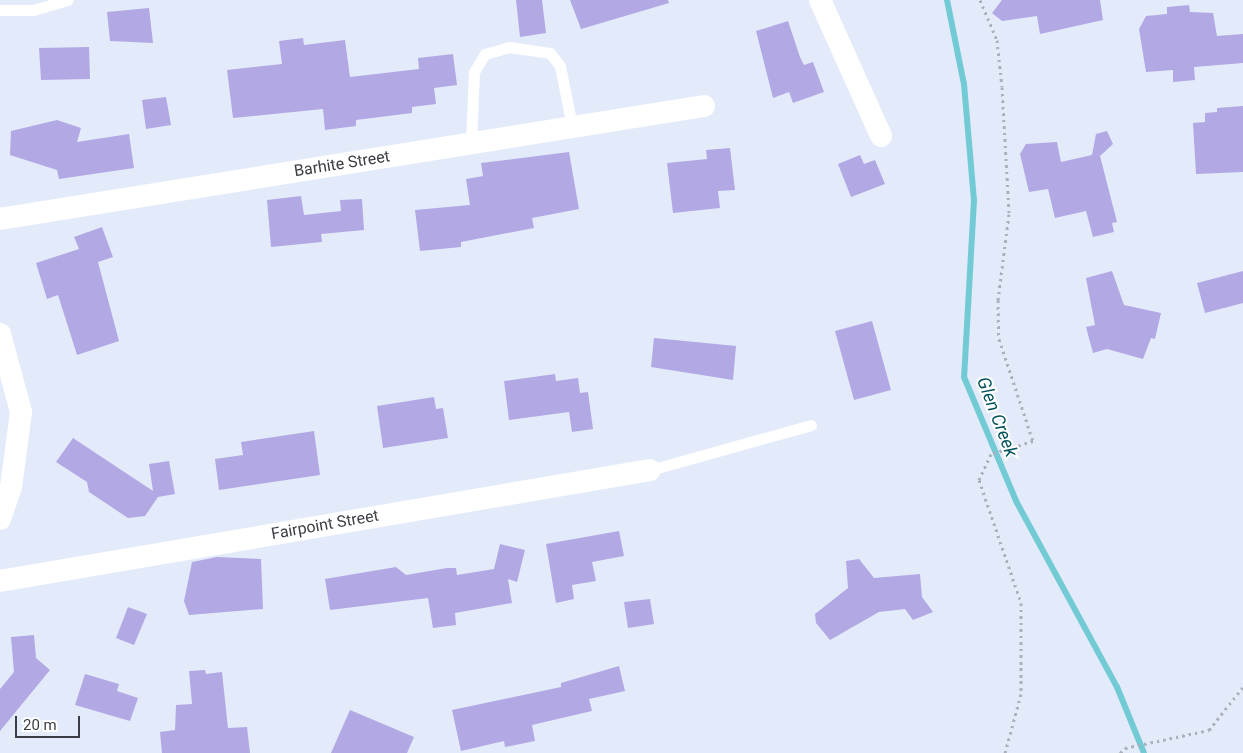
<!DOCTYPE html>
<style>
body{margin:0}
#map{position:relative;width:1243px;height:753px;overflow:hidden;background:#e3ebfa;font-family:Roboto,sans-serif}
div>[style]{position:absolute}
.stream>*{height:6px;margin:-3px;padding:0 3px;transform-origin:3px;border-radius:3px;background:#72cad4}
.building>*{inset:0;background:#b2a8e4}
.path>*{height:3px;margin-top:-1.5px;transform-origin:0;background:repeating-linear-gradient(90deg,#aab0bc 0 2.5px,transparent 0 6.5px)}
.service>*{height:11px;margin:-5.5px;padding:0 5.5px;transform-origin:5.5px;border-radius:5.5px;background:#fff}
.minor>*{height:22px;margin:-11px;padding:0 11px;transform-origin:11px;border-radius:11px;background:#fff}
span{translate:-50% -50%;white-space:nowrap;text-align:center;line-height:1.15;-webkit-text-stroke:4px #fff;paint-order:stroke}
.street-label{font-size:16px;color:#3a3d43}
.water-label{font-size:18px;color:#00535b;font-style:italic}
.scale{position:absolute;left:15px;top:716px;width:65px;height:22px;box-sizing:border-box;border:2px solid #3a3d43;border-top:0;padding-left:6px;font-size:15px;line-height:18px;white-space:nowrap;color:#3a3d43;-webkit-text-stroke:4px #fff;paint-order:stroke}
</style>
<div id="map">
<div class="stream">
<i style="left:947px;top:0;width:86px;rotate:78.6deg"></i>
<i style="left:964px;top:84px;width:116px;rotate:85.1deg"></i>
<i style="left:974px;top:200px;width:177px;rotate:93.2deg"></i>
<i style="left:964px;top:377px;width:134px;rotate:67.2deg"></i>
<i style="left:1016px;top:501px;width:212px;rotate:61.5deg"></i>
<i style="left:1117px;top:687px;width:71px;rotate:67.8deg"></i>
</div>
<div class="building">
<i style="clip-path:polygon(516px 0,542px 0,546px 33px,520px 37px)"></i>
<i style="clip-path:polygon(570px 0,668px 0,669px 3px,581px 29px)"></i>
<i style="clip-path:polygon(1100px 0,1103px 20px,1040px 34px,1037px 16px,1002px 21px,992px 13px,1002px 0)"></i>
<i style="clip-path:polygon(1189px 5px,1190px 12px,1213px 13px,1217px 36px,1243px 34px,1243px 63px,1194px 67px,1195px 80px,1173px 82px,1173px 70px,1146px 72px,1139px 29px,1146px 16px,1167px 14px,1167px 7px)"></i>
<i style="clip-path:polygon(149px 8px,153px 43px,110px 41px,107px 12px)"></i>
<i style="clip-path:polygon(788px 21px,800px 57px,804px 65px,813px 62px,824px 92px,793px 103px,789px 92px,773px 98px,756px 31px)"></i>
<i style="clip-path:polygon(303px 38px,304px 45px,345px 40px,350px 77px,419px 69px,418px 58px,453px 54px,457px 85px,434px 88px,436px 104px,412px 107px,412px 113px,356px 120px,356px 126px,325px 130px,323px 109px,233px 118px,227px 70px,282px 64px,279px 41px)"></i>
<i style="clip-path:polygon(89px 47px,90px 79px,41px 80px,39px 48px)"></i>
<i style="clip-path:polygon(166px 97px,171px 125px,146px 129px,142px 100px)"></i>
<i style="clip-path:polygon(1243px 106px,1243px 172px,1196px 174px,1193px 123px,1205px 122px,1205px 113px,1217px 112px,1217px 108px)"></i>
<i style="clip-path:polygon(57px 120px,81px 128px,77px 142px,129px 134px,134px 168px,59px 179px,57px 170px,10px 155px,11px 131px)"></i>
<i style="clip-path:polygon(1107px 131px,1113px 144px,1100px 156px,1117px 222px,1112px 223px,1114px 232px,1093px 237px,1086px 211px,1055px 218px,1048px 189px,1029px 192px,1020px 154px,1026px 144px,1057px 142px,1061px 162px,1092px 155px,1096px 134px)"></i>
<i style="clip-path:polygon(730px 148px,735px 190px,718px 191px,720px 208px,673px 213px,667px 163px,707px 159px,706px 150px)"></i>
<i style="clip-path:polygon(569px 152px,579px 209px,532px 218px,534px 228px,461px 242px,461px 247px,420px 251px,415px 210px,470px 205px,466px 179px,483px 176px,481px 163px)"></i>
<i style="clip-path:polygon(860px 155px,864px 164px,875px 160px,885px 184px,851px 197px,838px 164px)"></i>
<i style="clip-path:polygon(301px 196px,304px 215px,341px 211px,340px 200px,362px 199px,364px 230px,321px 234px,322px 242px,271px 247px,267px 200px)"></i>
<i style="clip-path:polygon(102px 227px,113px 257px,98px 262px,119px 341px,77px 355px,58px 295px,47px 299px,36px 263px,79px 249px,74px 237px)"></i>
<i style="clip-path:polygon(1112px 271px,1124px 305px,1161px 313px,1155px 339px,1151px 338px,1143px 359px,1107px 349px,1093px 353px,1086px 327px,1095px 325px,1086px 278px)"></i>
<i style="clip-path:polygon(1243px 271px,1243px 303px,1205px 313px,1197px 283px)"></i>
<i style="clip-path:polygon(872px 321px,891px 390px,854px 400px,835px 331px)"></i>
<i style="clip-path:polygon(654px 338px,736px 346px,733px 380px,651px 367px)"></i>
<i style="clip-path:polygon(555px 374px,556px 381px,578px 378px,580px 393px,588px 392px,593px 429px,572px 432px,569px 412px,509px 420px,504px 381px)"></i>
<i style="clip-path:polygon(434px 397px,436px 409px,443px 408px,448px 438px,383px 448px,377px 406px)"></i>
<i style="clip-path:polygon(314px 431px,320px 475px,219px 490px,215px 459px,243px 455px,241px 442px)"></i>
<i style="clip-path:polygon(73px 438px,153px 491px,149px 464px,169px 461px,175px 494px,158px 497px,145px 516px,128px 518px,89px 492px,87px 482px,56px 462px)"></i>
<i style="clip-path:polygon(619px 531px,624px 556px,592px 562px,596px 581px,572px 585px,574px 599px,556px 603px,546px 544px)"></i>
<i style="clip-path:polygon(500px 544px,525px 550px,517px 582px,508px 579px,512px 603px,455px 613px,456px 625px,433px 628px,428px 598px,330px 610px,325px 579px,396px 567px,406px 575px,447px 568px,456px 568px,457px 575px,494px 569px)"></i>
<i style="clip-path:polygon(217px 557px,261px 559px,263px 609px,189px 615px,184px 601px,192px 562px)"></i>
<i style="clip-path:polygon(859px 559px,874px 578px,920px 574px,922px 597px,933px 612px,913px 620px,905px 609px,879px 612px,830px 640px,816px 623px,815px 614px,848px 588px,846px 561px)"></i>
<i style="clip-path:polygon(650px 599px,654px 624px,628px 628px,624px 602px)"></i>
<i style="clip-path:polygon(128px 607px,147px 614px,134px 645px,116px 638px)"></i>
<i style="clip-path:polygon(34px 635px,36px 658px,50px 670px,0 731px,0 689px,14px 672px,11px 637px)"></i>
<i style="clip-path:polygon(619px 666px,625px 691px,589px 699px,592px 711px,532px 725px,535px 741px,505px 747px,504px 741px,461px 751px,452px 710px,561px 687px,561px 683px)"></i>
<i style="clip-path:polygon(205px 670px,206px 674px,222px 672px,228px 728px,247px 727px,250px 753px,162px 753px,160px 732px,175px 730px,176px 705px,192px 704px,189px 671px)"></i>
<i style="clip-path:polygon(85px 674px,119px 684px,117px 691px,138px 698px,130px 721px,75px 705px)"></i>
<i style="clip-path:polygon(350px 710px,414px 737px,407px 753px,331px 753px)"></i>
</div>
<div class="path">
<i style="left:980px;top:0;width:43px;rotate:67deg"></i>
<i style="left:997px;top:40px;width:47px;rotate:83.9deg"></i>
<i style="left:1002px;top:87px;width:127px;rotate:86.8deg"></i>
<i style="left:1009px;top:214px;width:87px;rotate:97.3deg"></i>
<i style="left:998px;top:300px;width:39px;rotate:89deg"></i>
<i style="left:999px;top:339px;width:108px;rotate:71.6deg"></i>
<i style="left:1033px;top:441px;width:44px;rotate:162.8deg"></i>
<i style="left:991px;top:454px;width:29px;rotate:115deg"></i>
<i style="left:979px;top:480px;width:130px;rotate:71.1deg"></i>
<i style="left:1021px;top:603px;width:91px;rotate:90deg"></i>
<i style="left:1021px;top:694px;width:61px;rotate:105.2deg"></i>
<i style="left:1120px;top:753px;width:7px;rotate:-45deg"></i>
<i style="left:1125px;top:748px;width:86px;rotate:-12.1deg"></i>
<i style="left:1209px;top:730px;width:55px;rotate:-51.7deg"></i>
</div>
<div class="service">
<i style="left:0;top:10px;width:33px"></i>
<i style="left:33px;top:10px;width:36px;rotate:-16deg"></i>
<i style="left:471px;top:143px;width:71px;rotate:-87.6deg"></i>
<i style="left:474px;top:72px;width:21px;rotate:-59deg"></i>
<i style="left:485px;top:54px;width:25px;rotate:-16deg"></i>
<i style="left:509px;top:47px;width:41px;rotate:8.3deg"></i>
<i style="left:550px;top:53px;width:16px;rotate:52deg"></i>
<i style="left:560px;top:66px;width:61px;rotate:78.7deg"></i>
<i style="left:650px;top:470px;width:167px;rotate:-15.6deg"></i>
</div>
<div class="minor">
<i style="left:820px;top:0;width:149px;rotate:65.8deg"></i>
<i style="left:0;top:219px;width:713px;rotate:-9.12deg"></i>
<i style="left:0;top:334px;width:81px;rotate:74.9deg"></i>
<i style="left:21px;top:412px;width:76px;rotate:97.6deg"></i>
<i style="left:11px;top:487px;width:34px;rotate:109deg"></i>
<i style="left:0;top:581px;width:659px;rotate:-9.69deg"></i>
</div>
<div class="street-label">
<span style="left:342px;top:164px;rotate:-9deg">Barhite Street</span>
<span style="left:325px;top:525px;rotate:-10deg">Fairpoint Street</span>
</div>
<div class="water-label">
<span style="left:997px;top:417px;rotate:69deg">Glen Creek</span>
</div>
<div class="scale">20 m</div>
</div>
